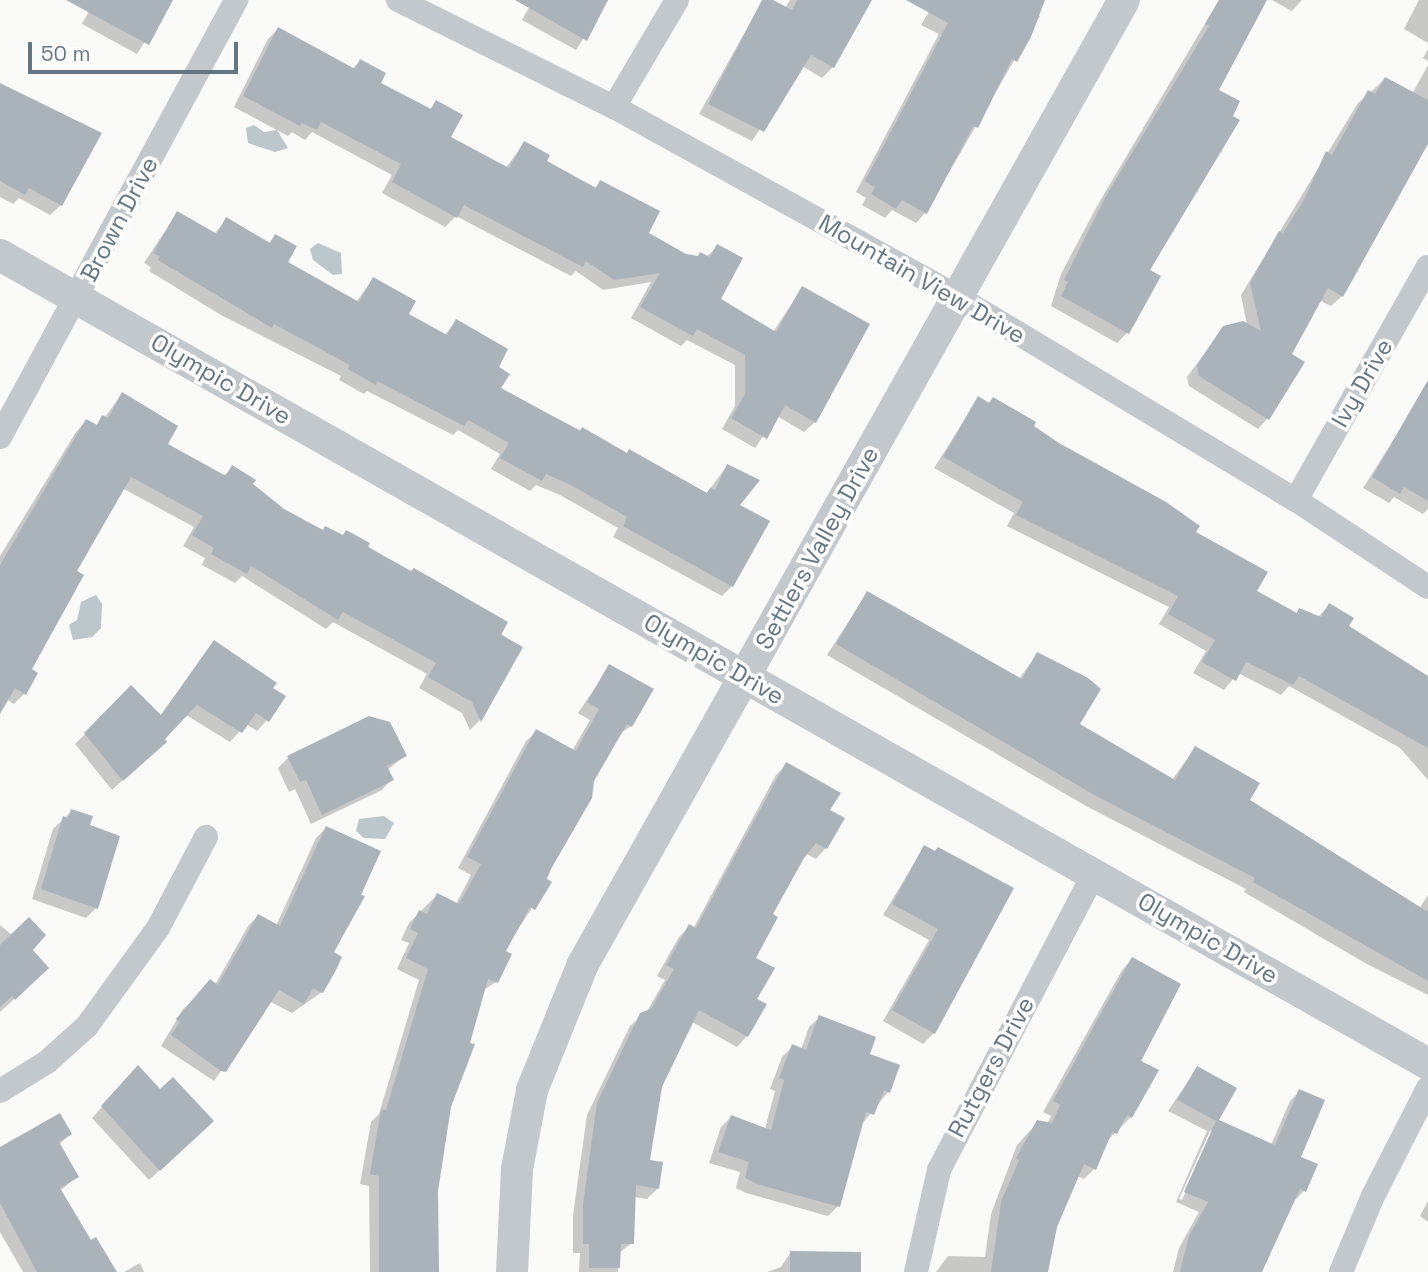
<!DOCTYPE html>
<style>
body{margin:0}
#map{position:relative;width:1428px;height:1272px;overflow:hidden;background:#fafaf8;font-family:"Space Grotesk",sans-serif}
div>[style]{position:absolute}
.water>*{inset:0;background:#bbc7cb}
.shadow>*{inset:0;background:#0003}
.building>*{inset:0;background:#aab3b9}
.minor>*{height:24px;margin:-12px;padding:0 12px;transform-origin:12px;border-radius:12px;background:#c3c8cc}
.tertiary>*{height:32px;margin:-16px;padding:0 16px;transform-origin:16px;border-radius:16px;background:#c3c8cc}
span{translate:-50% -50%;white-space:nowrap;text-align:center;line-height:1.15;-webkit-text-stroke:7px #fff;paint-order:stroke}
.street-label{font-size:24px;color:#657683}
.scale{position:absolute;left:28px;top:42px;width:210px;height:32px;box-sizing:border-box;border:4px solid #657683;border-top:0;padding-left:9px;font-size:21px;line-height:24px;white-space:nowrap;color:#657683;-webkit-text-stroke:5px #fff;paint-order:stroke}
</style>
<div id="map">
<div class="water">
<i style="clip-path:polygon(254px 125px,264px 132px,277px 130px,288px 148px,275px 152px,248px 143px,246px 128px)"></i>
<i style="clip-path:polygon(318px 243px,341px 253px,342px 274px,333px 275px,313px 260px,310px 249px)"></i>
<i style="clip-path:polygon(96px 595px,102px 604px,101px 628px,92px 637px,73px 640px,69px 625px,77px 620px,81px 602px)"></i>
<i style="clip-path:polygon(384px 816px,394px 823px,385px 839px,364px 838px,356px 831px,359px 819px)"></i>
</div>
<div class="shadow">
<i style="clip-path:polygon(85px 0,171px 0,137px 54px,82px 24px,93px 4px)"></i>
<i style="clip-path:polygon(533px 0,608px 0,576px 50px,522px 20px)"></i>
<i style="clip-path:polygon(763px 0,785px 8px,790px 0,871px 0,833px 67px,822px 78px,802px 66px,752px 141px,699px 114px)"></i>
<i style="clip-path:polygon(936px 0,1043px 0,1035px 13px,1040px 16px,926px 212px,916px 223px,892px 210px,885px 218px,862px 205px,866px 198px,856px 192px,939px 34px,921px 25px)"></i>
<i style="clip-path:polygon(1219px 0,1265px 0,1217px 90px,1127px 333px,1117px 343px,1051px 306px,1061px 274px,1097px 206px)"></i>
<i style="clip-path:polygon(1272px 0,1302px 0,1292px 11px)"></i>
<i style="clip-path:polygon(1419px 0,1428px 0,1428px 43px,1404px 29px)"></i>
<i style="clip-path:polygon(278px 29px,352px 69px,360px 61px,378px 83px,429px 110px,437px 102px,449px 138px,505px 169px,524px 143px,544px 162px,594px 189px,600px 182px,646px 234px,686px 256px,706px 257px,718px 246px,719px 300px,773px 332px,802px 288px,815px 422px,804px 432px,777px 416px,755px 448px,722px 429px,735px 406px,735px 365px,687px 340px,681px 346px,631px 318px,651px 282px,603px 290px,576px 271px,571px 276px,456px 216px,445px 227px,382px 193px,392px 175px,312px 132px,305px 140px,292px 132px,288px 136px,234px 107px,268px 39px)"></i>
<i style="clip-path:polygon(1428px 49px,1428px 61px,1423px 58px)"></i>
<i style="clip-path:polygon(1428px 65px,1428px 135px,1342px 296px,1331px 306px,1319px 300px,1289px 354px,1268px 418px,1258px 429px,1189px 386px,1187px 377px,1224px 327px,1247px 325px,1241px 295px,1358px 103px,1385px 79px,1412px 94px)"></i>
<i style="clip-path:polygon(0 85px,61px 205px,50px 215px,19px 198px,13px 204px,0 197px)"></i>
<i style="clip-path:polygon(177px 213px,214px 234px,227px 219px,268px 244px,276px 236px,286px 263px,356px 302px,373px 279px,407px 315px,444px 336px,456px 321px,497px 368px,499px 389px,706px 494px,727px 466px,737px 505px,732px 586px,722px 596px,613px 537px,618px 528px,560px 495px,536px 485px,530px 491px,491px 469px,500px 454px,458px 430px,453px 435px,367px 391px,364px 394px,339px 380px,341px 376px,221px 315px,149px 271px,151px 267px,144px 263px)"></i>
<i style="clip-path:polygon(122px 394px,166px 445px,223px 476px,232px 468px,283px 510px,322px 531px,342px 537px,346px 532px,521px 647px,479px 721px,470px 730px,462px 713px,419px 688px,427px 674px,333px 622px,326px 629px,242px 576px,235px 583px,202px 565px,205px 558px,183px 546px,194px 527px,122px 488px,75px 572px,29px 669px,25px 693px,14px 704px,6px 699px,0 711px,0 556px,76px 432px,86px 421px,95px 426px,104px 418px)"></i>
<i style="clip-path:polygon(978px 399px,1031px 427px,1194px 533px,1255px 591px,1296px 614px,1300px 610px,1318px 617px,1329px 605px,1347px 627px,1428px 678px,1428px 780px,1400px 748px,1289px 686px,1281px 695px,1238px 673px,1224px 690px,1193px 673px,1206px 651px,1159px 624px,1169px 607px,1007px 526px,1014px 513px,934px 468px)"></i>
<i style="clip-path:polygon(1414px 408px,1428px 410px,1428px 509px,1423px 514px,1394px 497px,1389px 503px,1363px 488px)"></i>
<i style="clip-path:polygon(867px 593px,1019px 679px,1037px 654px,1078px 725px,1172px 780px,1195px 748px,1248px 801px,1419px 909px,1428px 895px,1428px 995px,1365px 963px,1244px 892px,1246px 889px,1086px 806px,827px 655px)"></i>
<i style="clip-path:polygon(214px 642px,271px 688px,267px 720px,257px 731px,246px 724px,230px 742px,186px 715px,154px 752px,112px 790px,75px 744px,131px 688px,160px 716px)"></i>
<i style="clip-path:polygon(610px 666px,631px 726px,618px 735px,593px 780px,549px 868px,545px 880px,549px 882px,503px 952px,510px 955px,496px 982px,482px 991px,450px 1107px,437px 1191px,437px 1272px,370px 1272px,369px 1186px,360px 1184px,371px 1122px,379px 1114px,419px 980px,397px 969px,409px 943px,401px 940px,409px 923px,437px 895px,456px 904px,471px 875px,458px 868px,526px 741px,537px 731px,572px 751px,590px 720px,578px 713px)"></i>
<i style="clip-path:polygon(405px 756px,387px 770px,392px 779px,382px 790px,311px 824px,295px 789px,289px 792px,278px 768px,288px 758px)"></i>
<i style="clip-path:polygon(786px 765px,828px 810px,826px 848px,816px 859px,805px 853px,770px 914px,754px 958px,755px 1000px,747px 1036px,737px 1047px,692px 1022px,660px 1087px,648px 1162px,658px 1188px,647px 1199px,634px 1197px,632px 1243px,619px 1253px,618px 1272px,579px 1272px,580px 1253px,573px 1253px,573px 1215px,587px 1115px,630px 1026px,646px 1013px,665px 980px,657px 976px,679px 937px,689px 927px,693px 929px,776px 775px)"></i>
<i style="clip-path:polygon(72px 811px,87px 826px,96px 908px,86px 918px,32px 899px,53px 829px)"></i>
<i style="clip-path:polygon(326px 828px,332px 953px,322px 992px,292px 1013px,269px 1001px,214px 1081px,161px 1046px,183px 1009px,215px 985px,248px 926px,258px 916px,276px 926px,316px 838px)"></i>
<i style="clip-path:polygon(924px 847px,1012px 889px,934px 1033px,923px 1044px,883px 1021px,929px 940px,883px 915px)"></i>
<i style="clip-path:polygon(0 925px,30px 950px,36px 979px,0 1012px)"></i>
<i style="clip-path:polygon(1132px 959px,1139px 1062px,1156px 1071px,1131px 1117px,1105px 1143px,1094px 1169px,1084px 1179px,1077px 1176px,1056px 1226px,1046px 1272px,936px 1272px,948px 1256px,985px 1257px,991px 1214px,1017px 1145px,1038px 1122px,1047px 1124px,1051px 1116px,1043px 1112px,1122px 970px)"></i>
<i style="clip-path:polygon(820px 1017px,867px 1055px,888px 1092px,862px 1124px,838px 1206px,828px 1216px,746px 1193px,736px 1188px,740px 1172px,709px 1163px,721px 1127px,731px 1117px,765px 1129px,775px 1091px,770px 1089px,782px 1057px,793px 1046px,801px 1050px,809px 1027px)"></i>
<i style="clip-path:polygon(138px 1067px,201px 1131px,149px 1180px,92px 1118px)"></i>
<i style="clip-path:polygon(evenodd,1197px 1068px,1216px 1121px,1271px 1145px,1290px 1101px,1300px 1091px,1299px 1157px,1304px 1191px,1294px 1201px,1260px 1272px,1173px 1272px,1179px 1248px,1199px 1212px,1176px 1202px,1207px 1131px,1168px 1111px,1197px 1068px,1210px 1131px,1213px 1131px,1182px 1200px,1179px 1199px,1210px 1131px)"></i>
<i style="clip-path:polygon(70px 1134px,59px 1145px,76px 1177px,60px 1191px,90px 1243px,115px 1272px,23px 1272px,0 1232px,0 1149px)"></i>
<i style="clip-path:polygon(1428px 1201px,1428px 1222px,1420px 1216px)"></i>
<i style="clip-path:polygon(791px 1252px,843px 1272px,767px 1272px,781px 1267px)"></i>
<i style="clip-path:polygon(140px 1263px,144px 1272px,124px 1272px)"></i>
</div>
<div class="building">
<i style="clip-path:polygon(66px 0,173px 0,149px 45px)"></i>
<i style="clip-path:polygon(515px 0,608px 0,587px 41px)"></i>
<i style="clip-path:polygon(762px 0,773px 0,792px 10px,797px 0,872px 0,834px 68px,811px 55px,764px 132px,708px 104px)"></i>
<i style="clip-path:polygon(906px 0,1045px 0,1031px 37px,1017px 62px,1012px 59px,978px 128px,973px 126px,927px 214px,902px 200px,896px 209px,871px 194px,875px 187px,865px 181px,948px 23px)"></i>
<i style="clip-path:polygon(1219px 0,1267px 0,1219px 90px,1240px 101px,1233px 116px,1240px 120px,1150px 270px,1161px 276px,1129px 334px,1061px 296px,1068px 282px,1064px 280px,1107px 194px,1209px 26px,1205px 24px)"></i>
<i style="clip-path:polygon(278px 27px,355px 69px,360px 59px,386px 73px,381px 83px,431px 109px,436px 100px,463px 115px,451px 137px,509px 168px,524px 141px,550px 155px,547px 161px,596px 188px,600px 180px,660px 211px,649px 233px,686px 254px,698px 256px,700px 252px,710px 257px,717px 244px,743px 258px,721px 299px,776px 332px,802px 286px,870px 324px,816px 423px,785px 405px,767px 439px,731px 418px,745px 394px,745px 355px,697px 329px,693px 336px,640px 307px,660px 273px,614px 280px,586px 261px,583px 267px,464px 205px,457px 218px,392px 182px,401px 164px,321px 122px,317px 130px,302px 123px,300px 126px,243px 96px)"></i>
<i style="clip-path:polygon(1385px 77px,1428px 100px,1428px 144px,1343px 297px,1328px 288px,1292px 354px,1305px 362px,1269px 420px,1199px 376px,1197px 365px,1223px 326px,1243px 321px,1261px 331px,1250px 283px,1279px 231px,1283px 233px,1304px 200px,1326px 151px,1332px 155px,1368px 90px,1375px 94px)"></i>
<i style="clip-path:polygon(0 83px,102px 133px,62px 206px,29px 188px,25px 195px,0 181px)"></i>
<i style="clip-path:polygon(177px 211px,217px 234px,226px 217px,270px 243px,275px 234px,297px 246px,288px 262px,359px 302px,373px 277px,416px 301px,409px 314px,447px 335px,456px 319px,508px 349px,499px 367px,510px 374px,501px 388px,580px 431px,582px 427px,627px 453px,629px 449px,707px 493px,710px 488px,715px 490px,727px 464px,760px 480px,740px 505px,770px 521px,733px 587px,623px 526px,627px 517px,571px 485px,546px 474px,542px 481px,500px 458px,509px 443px,468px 420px,464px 426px,377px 381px,376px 385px,348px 369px,350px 365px,274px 324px,272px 328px,158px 260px,160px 256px,153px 253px)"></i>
<i style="clip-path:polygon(1428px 380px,1428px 501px,1404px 487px,1400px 494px,1372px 477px)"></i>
<i style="clip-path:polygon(122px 392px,178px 426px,168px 444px,226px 476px,232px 465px,256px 480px,253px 484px,284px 509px,323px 530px,325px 526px,343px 535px,346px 530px,370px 543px,368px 547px,411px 571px,414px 568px,508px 622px,501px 635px,523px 647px,481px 722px,472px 702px,428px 677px,436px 663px,343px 612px,338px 620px,251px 566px,247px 574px,211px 554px,214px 548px,192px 535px,203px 516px,131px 477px,77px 571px,84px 575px,32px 669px,38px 673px,26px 695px,15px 688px,0 714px,0 565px,86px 419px,97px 425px,102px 415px,108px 418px)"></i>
<i style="clip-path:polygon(978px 396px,989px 403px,993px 397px,1036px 422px,1034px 426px,1059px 443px,1166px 502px,1200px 526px,1196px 532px,1268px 572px,1257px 591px,1297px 613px,1299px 608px,1321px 617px,1329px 603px,1354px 618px,1349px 626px,1428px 676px,1428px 748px,1299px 676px,1293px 685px,1246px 662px,1236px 681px,1202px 662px,1215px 640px,1168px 614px,1178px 596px,1016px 515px,1023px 502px,943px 457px)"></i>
<i style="clip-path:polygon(867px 591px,1022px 679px,1037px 652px,1088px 678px,1101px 689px,1080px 724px,1175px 780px,1195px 746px,1260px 783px,1250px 800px,1428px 912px,1428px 981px,1253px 882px,1255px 878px,1096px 796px,836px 644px)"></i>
<i style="clip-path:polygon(214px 640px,277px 683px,273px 688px,286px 696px,269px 722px,256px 713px,242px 733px,197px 705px,165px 739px,167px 742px,123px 781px,84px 733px,131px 685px,161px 715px)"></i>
<i style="clip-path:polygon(609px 664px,654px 689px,632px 727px,627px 724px,594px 781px,592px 798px,551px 869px,547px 879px,552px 882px,535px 910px,530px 907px,506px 951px,512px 954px,498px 983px,488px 979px,470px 1043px,475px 1044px,451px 1107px,438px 1191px,439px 1272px,379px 1272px,379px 1176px,370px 1174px,381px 1110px,386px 1110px,428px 969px,406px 958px,418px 933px,410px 929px,419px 910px,427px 914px,437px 893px,459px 904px,481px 864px,467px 857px,536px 729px,576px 751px,599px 709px,587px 702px)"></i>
<i style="clip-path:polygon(369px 716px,390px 722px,407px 756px,387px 766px,394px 780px,322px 815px,306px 780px,300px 782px,287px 756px)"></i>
<i style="clip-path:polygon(786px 762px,841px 793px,830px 810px,845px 818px,827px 849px,816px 843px,804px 858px,773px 914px,778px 917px,756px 958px,775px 968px,757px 999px,767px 1004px,748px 1037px,699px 1010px,662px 1087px,650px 1160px,663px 1162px,659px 1189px,636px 1185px,634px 1244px,621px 1244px,620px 1268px,589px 1268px,589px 1244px,583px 1244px,583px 1204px,597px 1103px,640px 1013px,651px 1009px,674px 969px,666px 965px,689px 924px,696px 928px)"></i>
<i style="clip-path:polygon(71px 809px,93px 816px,90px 825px,120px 836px,98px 909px,41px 889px,63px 816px,68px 818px)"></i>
<i style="clip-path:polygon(326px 826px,381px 851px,361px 895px,365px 896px,334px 952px,342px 957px,336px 970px,323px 993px,313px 988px,304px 1004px,279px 990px,226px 1072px,221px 1071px,171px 1035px,180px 1022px,176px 1019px,210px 979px,218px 985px,258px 914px,280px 926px)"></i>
<i style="clip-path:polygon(924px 845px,935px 851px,938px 847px,1014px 888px,935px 1034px,892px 1010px,938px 929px,892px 904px)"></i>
<i style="clip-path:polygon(29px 917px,46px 935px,33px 950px,49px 968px,15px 1000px,12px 996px,0 1007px,0 945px)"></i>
<i style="clip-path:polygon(1132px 957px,1181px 984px,1141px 1061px,1159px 1070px,1132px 1118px,1127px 1115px,1117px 1134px,1112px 1132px,1096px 1170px,1084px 1164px,1057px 1227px,1048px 1272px,991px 1272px,1001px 1202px,1019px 1160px,1016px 1158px,1037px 1120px,1052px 1123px,1060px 1105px,1053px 1101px)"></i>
<i style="clip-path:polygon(819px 1015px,876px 1037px,870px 1054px,900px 1065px,890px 1093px,884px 1090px,874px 1115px,866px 1112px,840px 1207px,757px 1184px,745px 1178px,749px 1162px,718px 1152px,731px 1115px,771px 1130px,784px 1080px,779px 1078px,792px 1044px,806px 1050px)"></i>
<i style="clip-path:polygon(138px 1065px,160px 1089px,173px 1077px,214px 1121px,160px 1171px,101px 1106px)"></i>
<i style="clip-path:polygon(1197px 1066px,1237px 1088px,1219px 1120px,1275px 1145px,1299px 1089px,1325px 1100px,1301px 1157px,1318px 1164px,1306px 1192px,1300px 1189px,1262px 1272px,1180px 1272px,1189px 1236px,1208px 1202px,1184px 1192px,1216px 1121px,1177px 1100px)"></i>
<i style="clip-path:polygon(60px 1113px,72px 1134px,59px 1142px,79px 1177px,60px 1188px,91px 1240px,96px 1237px,117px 1272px,37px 1272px,0 1203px,0 1147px)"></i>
<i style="clip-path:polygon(790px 1251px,861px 1252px,861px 1272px,790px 1272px)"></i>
</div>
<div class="minor">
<i style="left:398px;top:0;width:241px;rotate:26.4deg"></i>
<i style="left:614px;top:107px;width:391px;rotate:28.9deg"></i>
<i style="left:956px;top:296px;width:397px;rotate:31deg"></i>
<i style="left:1296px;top:500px;width:158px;rotate:33.4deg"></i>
<i style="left:614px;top:107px;width:124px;rotate:-59.5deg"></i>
<i style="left:0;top:437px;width:497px;rotate:-61.6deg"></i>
<i style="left:1296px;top:500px;width:268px;rotate:-60.5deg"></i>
<i style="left:0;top:1091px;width:55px;rotate:-31.7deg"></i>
<i style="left:47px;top:1062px;width:54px;rotate:-42deg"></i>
<i style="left:87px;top:1026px;width:121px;rotate:-54.1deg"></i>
<i style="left:158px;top:928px;width:103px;rotate:-62.2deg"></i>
<i style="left:916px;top:1272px;width:105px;rotate:-77.3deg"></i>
<i style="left:939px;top:1170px;width:335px;rotate:-62.4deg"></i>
<i style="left:1341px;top:1272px;width:82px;rotate:-67.2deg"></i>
<i style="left:1373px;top:1196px;width:121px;rotate:-63deg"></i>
</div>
<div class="tertiary">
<i style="left:0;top:255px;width:1641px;rotate:29.53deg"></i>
<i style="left:512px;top:1272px;width:103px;rotate:-87.2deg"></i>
<i style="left:517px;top:1169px;width:80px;rotate:-79.2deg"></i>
<i style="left:532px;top:1090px;width:136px;rotate:-68deg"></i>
<i style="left:583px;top:964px;width:1105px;rotate:-60.7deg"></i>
</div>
<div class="street-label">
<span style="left:119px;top:219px;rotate:-62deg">Brown Drive</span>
<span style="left:922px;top:279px;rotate:30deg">Mountain View Drive</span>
<span style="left:221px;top:379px;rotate:30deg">Olympic Drive</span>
<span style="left:1362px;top:383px;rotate:-60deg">Ivy Drive</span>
<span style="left:817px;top:548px;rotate:-61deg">Settlers Valley Drive</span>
<span style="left:714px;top:659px;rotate:30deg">Olympic Drive</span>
<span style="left:1208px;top:938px;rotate:30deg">Olympic Drive</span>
<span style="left:991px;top:1067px;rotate:-62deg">Rutgers Drive</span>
</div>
<div class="scale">50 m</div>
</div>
